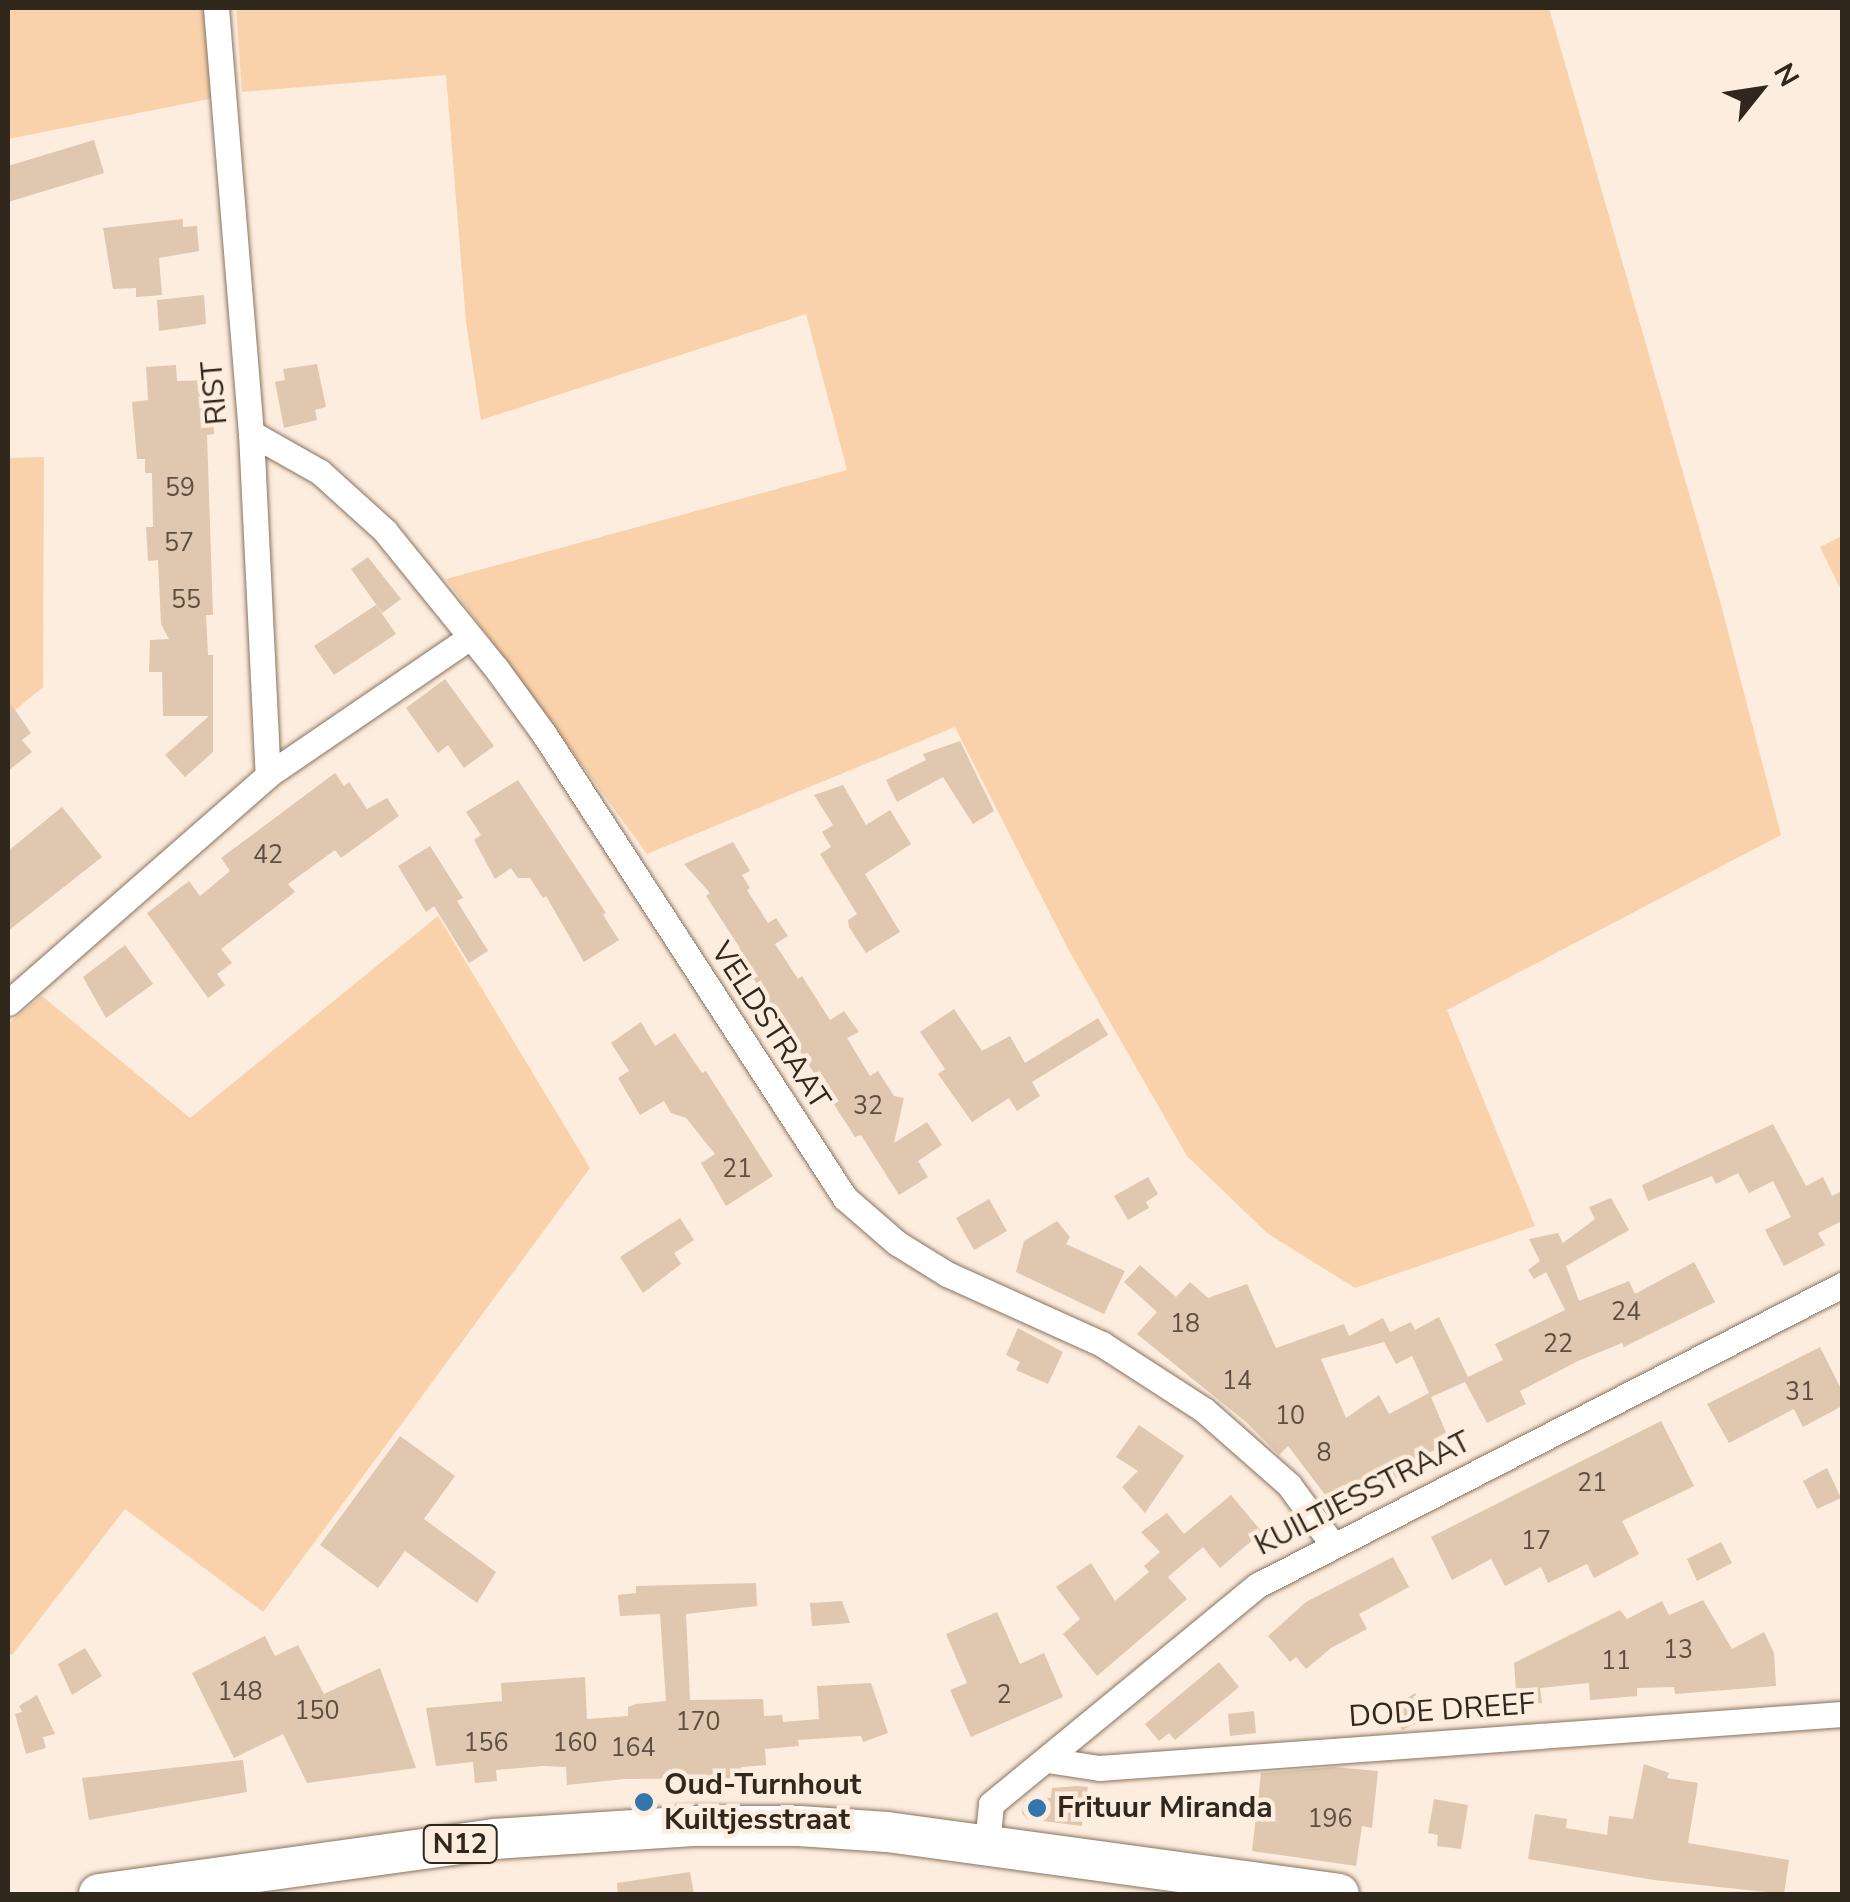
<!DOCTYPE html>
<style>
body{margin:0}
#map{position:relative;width:1850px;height:1902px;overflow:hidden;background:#fdeddf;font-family:"Nunito Sans",sans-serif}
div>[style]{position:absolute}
.green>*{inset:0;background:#f9d2ab}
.building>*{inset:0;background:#e0c7af}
.roads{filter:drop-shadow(0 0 2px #8a735d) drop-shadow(0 0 2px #8a735d)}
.minor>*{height:25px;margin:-12.5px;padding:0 12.5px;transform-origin:12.5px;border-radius:12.5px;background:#fff}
.primary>*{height:40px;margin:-20px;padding:0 20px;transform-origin:20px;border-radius:20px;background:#fff}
.dots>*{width:28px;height:28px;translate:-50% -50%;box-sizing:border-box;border:5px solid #fdeddf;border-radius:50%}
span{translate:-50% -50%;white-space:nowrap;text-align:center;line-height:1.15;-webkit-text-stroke:9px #fdeddf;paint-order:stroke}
.number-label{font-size:25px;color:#5c4f42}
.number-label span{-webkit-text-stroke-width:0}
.shield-label span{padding:2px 8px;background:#fdeddf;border:2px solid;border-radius:8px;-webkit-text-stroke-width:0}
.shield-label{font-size:28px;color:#30271d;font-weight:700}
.street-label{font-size:30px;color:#30271d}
.poi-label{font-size:30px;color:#30271d;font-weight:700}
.left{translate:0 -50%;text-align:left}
.frame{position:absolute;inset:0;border:10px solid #30271d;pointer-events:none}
.north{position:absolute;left:1710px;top:40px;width:100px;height:100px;-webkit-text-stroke:8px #fdeddf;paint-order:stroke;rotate:60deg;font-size:28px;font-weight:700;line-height:40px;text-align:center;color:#30271d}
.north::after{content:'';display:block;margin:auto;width:35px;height:45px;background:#30271d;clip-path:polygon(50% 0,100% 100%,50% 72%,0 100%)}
</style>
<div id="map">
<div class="green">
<i style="clip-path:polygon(8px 8px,205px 8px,214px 98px,8px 139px)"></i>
<i style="clip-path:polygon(236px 8px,1549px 8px,1720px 601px,1781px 835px,1447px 1010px,1535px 1226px,1355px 1288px,1267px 1233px,1187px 1156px,1068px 949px,955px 727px,647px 854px,446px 579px,847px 470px,806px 314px,481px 420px,466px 322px,446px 75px,242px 92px)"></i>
<i style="clip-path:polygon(44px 457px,43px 687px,8px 716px,8px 458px)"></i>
<i style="clip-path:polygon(1842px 536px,1842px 592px,1820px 547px)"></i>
<i style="clip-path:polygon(438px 916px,590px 1168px,263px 1612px,125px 1509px,12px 1655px,8px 1652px,8px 1024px,42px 996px,190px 1118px)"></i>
</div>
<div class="building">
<i style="clip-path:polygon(94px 140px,104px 173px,8px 202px,8px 166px)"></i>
<i style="clip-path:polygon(183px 219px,183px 227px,197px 226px,199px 251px,159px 258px,162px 295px,136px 297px,136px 288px,113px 289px,103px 228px)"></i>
<i style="clip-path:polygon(204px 295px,206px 324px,159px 331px,157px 300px)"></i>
<i style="clip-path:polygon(317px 364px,326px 407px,315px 410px,317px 420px,284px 428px,275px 382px,285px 380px,283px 369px)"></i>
<i style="clip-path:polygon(176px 365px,177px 381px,211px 380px,214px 434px,207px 435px,213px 615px,206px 615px,208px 655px,213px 655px,213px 752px,185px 777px,165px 755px,209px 716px,163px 716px,162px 672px,149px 672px,150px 640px,169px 639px,161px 624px,158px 560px,148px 561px,146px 527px,153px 527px,152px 473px,145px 473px,145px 459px,137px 459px,132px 402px,148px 400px,146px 367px)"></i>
<i style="clip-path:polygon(368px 557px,401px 599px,382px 613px,351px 569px)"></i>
<i style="clip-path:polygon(376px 605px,396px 634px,334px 675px,314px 646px)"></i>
<i style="clip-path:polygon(445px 679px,494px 746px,464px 768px,448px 745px,438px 753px,406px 708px)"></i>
<i style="clip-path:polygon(8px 700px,31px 733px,22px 740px,32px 752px,8px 771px)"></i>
<i style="clip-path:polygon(960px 741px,994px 811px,973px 824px,943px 777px,897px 802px,886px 780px,926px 760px,923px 754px)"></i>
<i style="clip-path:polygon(335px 773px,344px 786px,349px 782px,367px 809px,387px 798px,399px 816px,341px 858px,335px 850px,288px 884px,295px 892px,221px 949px,232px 963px,217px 974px,225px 985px,208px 998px,147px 913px,189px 881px,200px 896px,230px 871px,221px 858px)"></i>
<i style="clip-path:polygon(518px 780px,606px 913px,603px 915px,619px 940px,584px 962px,546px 896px,543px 898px,530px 878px,518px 878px,511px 868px,495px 879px,474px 840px,481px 835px,466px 812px)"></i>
<i style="clip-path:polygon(843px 785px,866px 825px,890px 810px,911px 844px,865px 874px,900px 932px,866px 953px,849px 927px,848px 920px,857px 914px,820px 854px,831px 847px,822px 832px,833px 825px,814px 795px)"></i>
<i style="clip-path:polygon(62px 807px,102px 857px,8px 931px,8px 851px)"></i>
<i style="clip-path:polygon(733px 842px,750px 871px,742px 875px,750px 888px,747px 890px,768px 923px,776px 918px,788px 936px,775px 944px,798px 979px,802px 976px,830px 1020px,844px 1011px,859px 1032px,847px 1038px,870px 1076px,878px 1071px,894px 1096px,904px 1098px,894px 1143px,927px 1122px,942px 1145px,918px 1161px,928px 1177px,899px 1195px,861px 1135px,855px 1137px,833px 1103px,736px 951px,740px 948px,706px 896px,710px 893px,684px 864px)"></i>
<i style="clip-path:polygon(430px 846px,463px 898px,457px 901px,488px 951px,469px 963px,434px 906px,426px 912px,398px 866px)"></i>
<i style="clip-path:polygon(125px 945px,153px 984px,106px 1018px,83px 977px)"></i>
<i style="clip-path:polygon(954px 1009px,982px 1051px,1010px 1036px,1025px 1063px,1098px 1018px,1108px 1035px,1032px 1082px,1040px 1096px,1017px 1111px,1009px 1098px,972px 1122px,938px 1074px,945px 1069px,920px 1032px)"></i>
<i style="clip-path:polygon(641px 1022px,655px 1046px,675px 1033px,702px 1073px,706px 1071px,773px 1176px,726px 1206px,701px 1163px,715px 1154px,686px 1118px,671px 1113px,664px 1101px,640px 1115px,618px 1078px,629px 1071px,611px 1043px)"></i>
<i style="clip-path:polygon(1773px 1124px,1806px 1186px,1823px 1177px,1832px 1196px,1842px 1191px,1842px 1221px,1818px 1233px,1825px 1245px,1784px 1266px,1765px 1230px,1791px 1217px,1773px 1181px,1749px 1193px,1738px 1173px,1716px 1184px,1712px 1176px,1648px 1201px,1642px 1185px)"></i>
<i style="clip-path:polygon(1148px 1177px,1158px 1194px,1146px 1202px,1149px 1208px,1128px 1220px,1114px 1196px)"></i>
<i style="clip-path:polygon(evenodd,1611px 1198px,1629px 1230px,1566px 1266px,1579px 1301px,1629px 1281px,1635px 1294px,1694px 1262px,1715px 1302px,1624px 1347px,1622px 1343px,1578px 1361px,1520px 1391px,1526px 1404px,1487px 1423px,1465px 1382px,1431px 1397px,1450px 1442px,1413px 1461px,1414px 1465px,1368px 1499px,1365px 1494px,1339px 1513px,1288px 1446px,1279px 1455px,1246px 1422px,1137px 1334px,1157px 1312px,1124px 1282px,1140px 1265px,1176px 1297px,1190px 1282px,1208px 1298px,1247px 1284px,1276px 1348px,1344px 1324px,1349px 1336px,1383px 1318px,1390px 1332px,1411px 1322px,1415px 1330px,1439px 1317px,1468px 1377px,1503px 1360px,1495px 1344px,1565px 1310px,1546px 1272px,1534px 1279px,1528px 1270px,1540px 1261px,1529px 1239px,1558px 1233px,1563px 1243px,1595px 1219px,1589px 1207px,1611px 1198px,1384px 1342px,1396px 1364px,1412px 1356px,1429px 1393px,1389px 1414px,1379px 1395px,1346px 1418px,1321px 1359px,1384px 1342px)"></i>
<i style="clip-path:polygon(989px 1199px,1007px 1231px,974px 1250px,956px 1218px)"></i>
<i style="clip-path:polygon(680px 1218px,694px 1240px,674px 1253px,681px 1264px,643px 1293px,620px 1257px)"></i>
<i style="clip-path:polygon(1057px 1221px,1070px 1237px,1066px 1244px,1125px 1271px,1104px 1314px,1016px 1272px,1024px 1241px)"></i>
<i style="clip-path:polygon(1018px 1328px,1063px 1352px,1048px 1384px,1016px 1370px,1020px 1362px,1006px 1355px)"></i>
<i style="clip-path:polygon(1820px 1347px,1842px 1391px,1842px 1406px,1803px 1427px,1794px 1409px,1729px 1443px,1707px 1404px)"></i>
<i style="clip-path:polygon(1661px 1421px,1694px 1486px,1622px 1521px,1639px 1554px,1594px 1578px,1587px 1564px,1548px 1583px,1541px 1567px,1505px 1586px,1491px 1559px,1452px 1580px,1431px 1537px)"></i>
<i style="clip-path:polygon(1139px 1425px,1184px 1456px,1145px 1513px,1122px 1487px,1138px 1471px,1116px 1457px)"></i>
<i style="clip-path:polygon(400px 1436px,455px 1476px,424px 1519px,496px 1572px,477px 1603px,405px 1551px,378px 1588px,320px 1545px)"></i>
<i style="clip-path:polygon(1827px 1468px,1841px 1498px,1817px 1509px,1803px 1481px)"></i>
<i style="clip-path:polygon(1231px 1495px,1262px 1532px,1220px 1568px,1203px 1547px,1168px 1577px,1187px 1599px,1097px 1676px,1063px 1634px,1080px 1619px,1056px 1587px,1091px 1563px,1115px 1601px,1149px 1572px,1144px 1566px,1160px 1552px,1141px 1532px,1167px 1513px,1184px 1534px)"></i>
<i style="clip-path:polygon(1721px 1542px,1732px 1563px,1697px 1581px,1687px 1559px)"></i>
<i style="clip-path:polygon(1393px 1557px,1409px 1587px,1359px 1614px,1367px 1629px,1331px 1648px,1306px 1669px,1296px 1657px,1290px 1662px,1268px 1636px,1306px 1602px)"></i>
<i style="clip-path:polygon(756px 1583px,757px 1606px,686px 1614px,690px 1700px,763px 1699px,764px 1716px,782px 1715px,783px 1722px,819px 1719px,817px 1686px,871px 1683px,888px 1733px,863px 1742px,861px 1736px,798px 1740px,799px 1746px,765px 1749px,766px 1765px,741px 1767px,742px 1778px,624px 1779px,567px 1785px,566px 1767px,543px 1766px,496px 1770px,497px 1781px,475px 1783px,473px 1762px,436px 1766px,426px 1708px,502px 1701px,501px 1683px,585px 1677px,587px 1719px,628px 1716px,628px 1707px,636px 1704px,666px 1701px,660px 1614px,620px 1616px,618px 1595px,636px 1593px,636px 1586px)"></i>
<i style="clip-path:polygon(1703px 1600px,1732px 1649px,1764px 1632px,1774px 1653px,1776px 1686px,1675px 1694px,1674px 1687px,1637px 1688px,1637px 1696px,1590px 1700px,1589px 1683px,1540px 1688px,1542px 1703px,1517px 1705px,1514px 1663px,1620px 1610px,1627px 1619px,1662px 1601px,1669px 1615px)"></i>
<i style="clip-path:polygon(842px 1601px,850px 1623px,812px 1626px,810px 1603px)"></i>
<i style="clip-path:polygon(997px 1612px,1020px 1664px,1044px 1653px,1063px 1697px,971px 1737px,950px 1690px,967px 1683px,946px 1634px)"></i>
<i style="clip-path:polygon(265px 1636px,275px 1656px,298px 1645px,324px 1694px,380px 1668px,416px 1768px,307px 1783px,283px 1734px,234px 1758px,192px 1673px)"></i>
<i style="clip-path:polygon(85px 1648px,102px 1676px,72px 1695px,58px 1664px)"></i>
<i style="clip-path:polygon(1219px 1662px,1239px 1687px,1175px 1740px,1169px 1733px,1159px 1741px,1145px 1724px)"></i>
<i style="clip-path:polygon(1415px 1693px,1428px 1718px,1402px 1730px,1391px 1709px)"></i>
<i style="clip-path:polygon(37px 1695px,55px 1734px,43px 1737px,46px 1748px,26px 1754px,15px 1714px,22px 1712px,19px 1706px)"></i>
<i style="clip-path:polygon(1254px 1711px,1256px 1733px,1230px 1736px,1228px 1714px)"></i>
<i style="clip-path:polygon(243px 1760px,247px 1792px,89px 1820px,82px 1778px)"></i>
<i style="clip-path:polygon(1644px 1764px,1669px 1773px,1667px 1778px,1698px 1783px,1688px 1843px,1789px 1860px,1784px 1894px,1654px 1880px,1528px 1859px,1535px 1814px,1567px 1819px,1566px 1828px,1607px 1835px,1609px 1816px,1633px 1819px)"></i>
<i style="clip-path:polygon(1334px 1767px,1378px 1771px,1372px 1828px,1362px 1826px,1356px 1866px,1252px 1851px,1261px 1773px)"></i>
<i style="clip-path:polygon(1077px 1786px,1088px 1787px,1082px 1826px,1027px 1819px,1022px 1813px,1024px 1801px,1030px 1796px,1051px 1798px,1052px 1788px)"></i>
<i style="clip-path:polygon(1434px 1799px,1468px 1805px,1461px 1849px,1437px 1846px,1438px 1835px,1428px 1833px)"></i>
<i style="clip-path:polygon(690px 1872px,694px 1894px,618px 1894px,617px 1883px)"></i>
</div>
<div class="roads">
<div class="minor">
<i style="left:216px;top:8px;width:426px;rotate:85.3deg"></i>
<i style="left:251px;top:433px;width:342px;rotate:87.2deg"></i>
<i style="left:251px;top:433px;width:79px;rotate:29.5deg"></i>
<i style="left:320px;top:472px;width:88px;rotate:42.2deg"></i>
<i style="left:385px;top:531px;width:176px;rotate:51deg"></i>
<i style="left:496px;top:668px;width:82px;rotate:54deg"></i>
<i style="left:544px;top:734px;width:553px;rotate:57.03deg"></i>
<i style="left:845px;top:1198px;width:69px;rotate:40.9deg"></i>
<i style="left:897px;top:1243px;width:59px;rotate:31.8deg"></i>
<i style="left:947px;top:1274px;width:170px;rotate:24.3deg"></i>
<i style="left:1102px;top:1344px;width:121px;rotate:32.9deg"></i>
<i style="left:1204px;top:1410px;width:113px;rotate:41.4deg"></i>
<i style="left:1289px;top:1485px;width:74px;rotate:53.7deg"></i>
<i style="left:8px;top:1003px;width:346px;rotate:-41.2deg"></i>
<i style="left:268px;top:775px;width:243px;rotate:-34.3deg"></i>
<i style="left:1047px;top:1760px;width:53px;rotate:8.7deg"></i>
<i style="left:1099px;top:1768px;width:745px;rotate:-4.16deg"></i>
<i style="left:987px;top:1845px;width:41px;rotate:-84.4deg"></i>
<i style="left:991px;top:1804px;width:345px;rotate:-39.4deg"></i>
<i style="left:1258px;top:1585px;width:657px;rotate:-27.19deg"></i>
</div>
<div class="primary">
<i style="left:99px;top:1894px;width:399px;rotate:-7.9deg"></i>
<i style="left:494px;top:1839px;width:199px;rotate:-3.7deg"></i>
<i style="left:693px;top:1826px;width:106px"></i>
<i style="left:799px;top:1826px;width:88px;rotate:3.9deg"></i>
<i style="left:887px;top:1832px;width:456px;rotate:7.8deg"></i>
</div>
</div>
<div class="dots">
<i style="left:644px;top:1802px;background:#3476ac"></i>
<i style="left:1037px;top:1808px;background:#3476ac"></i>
</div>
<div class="number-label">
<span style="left:180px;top:488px">59</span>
<span style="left:179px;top:543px">57</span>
<span style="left:186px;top:600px">55</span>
<span style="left:268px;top:855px">42</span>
<span style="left:868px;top:1106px">32</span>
<span style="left:737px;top:1169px">21</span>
<span style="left:1626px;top:1312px">24</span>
<span style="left:1185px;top:1324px">18</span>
<span style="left:1558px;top:1344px">22</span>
<span style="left:1237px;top:1381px">14</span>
<span style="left:1800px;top:1392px">31</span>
<span style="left:1290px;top:1416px">10</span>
<span style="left:1324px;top:1453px">8</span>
<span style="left:1592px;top:1483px">21</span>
<span style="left:1536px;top:1541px">17</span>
<span style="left:1678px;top:1650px">13</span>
<span style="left:1616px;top:1661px">11</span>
<span style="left:240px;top:1692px">148</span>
<span style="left:1004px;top:1695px">2</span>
<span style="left:317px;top:1711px">150</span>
<span style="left:698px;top:1722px">170</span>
<span style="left:486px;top:1743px">156</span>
<span style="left:575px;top:1743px">160</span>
<span style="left:633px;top:1748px">164</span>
<span style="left:1330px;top:1819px">196</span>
</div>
<div class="shield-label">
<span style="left:460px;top:1844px">N12</span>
</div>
<div class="street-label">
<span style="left:215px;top:393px;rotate:-95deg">RIST</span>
<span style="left:770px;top:1026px;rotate:57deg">VELDSTRAAT</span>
<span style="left:1363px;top:1494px;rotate:-27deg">KUILTJESSTRAAT</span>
<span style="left:1442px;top:1711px;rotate:-4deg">DODE DREEF</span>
</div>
<div class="poi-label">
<span class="left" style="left:664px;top:1802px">Oud-Turnhout<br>Kuiltjesstraat</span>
<span class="left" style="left:1057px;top:1808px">Frituur Miranda</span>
</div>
<div class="frame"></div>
<div class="north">N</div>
</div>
